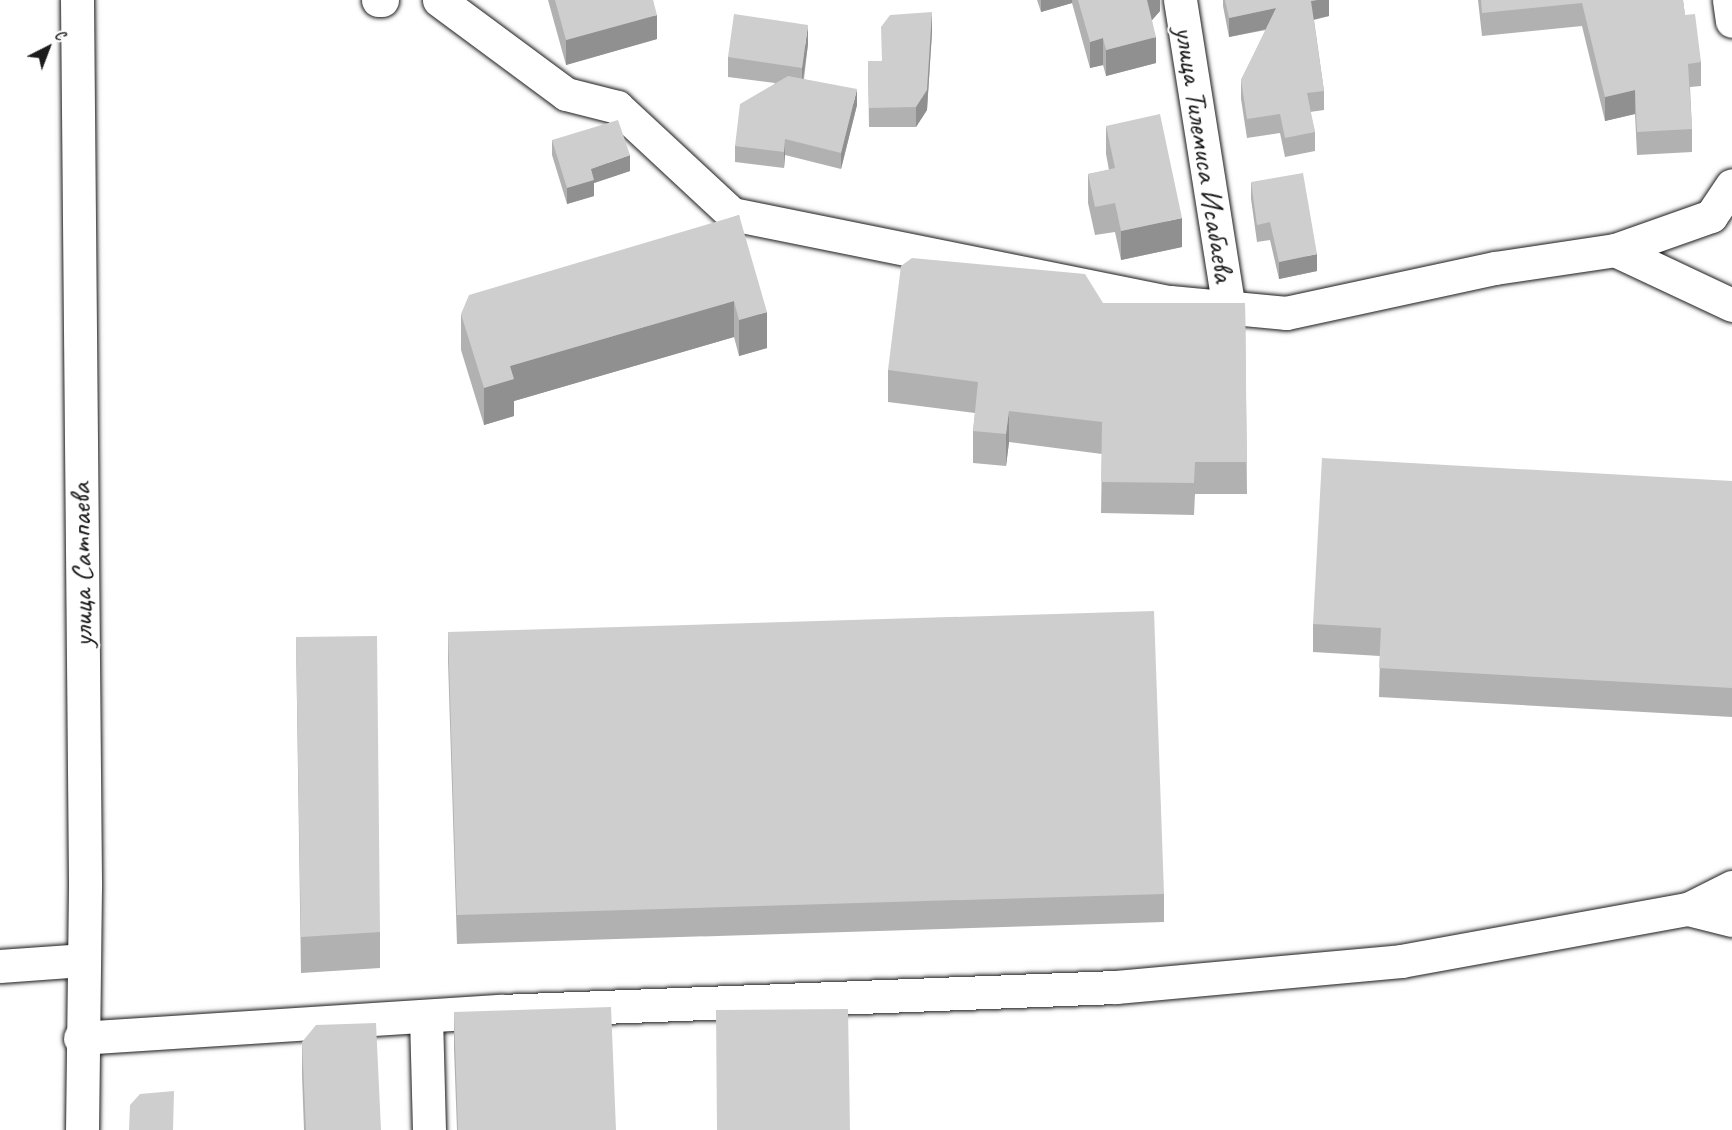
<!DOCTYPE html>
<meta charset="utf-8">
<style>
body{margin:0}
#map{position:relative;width:1732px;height:1130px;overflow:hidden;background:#fff;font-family:Caveat,sans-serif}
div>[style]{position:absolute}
.roads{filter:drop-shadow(0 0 2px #1c1c1c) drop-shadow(0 0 2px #1c1c1c)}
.minor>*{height:33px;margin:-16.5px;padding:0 16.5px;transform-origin:16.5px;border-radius:16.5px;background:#fff}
.wall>*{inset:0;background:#b1b1b1}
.shaded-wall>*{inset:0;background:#909090}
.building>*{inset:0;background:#cecece}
span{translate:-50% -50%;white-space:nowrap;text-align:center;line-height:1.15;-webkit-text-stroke:4.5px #fff;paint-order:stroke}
.street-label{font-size:30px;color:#1c1c1c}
.north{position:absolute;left:18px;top:18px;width:60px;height:60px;-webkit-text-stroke:4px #fff;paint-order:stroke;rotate:42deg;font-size:16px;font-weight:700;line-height:24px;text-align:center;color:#1c1c1c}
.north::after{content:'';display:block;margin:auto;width:21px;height:27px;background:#1c1c1c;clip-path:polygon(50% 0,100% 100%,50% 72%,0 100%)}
</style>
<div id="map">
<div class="roads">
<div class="minor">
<i style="left:77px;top:0;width:887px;rotate:89.48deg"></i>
<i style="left:85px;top:887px;width:243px;rotate:90.7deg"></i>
<i style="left:378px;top:0;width:4px"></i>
<i style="left:439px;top:0;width:158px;rotate:36.5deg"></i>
<i style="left:566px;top:94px;width:53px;rotate:14.3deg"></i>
<i style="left:617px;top:107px;width:157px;rotate:42.9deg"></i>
<i style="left:732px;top:214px;width:447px;rotate:11.4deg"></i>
<i style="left:1170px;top:302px;width:117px;rotate:5.4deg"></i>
<i style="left:1286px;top:313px;width:214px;rotate:-12.2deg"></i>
<i style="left:1495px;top:268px;width:121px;rotate:-8.5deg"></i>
<i style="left:1615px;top:250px;width:102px;rotate:-19.5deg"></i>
<i style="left:1711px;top:216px;width:37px;rotate:-56deg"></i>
<i style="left:1180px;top:0;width:312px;rotate:81deg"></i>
<i style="left:1729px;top:0;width:21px;rotate:82deg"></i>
<i style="left:1615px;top:250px;width:129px;rotate:25.2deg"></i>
<i style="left:1688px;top:909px;width:45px;rotate:14deg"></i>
<i style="left:0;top:966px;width:83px;rotate:-4.1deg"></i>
<i style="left:426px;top:1016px;width:114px;rotate:88.5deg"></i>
<i style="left:80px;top:1038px;width:421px;rotate:-3.7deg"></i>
<i style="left:500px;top:1011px;width:616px;rotate:-2.23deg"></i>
<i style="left:1116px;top:987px;width:286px;rotate:-5.2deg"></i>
<i style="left:1401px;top:961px;width:292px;rotate:-10.3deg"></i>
<i style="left:1688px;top:909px;width:49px;rotate:-26.6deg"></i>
</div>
</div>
<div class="wall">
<i style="clip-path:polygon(548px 0,653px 0,657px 39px,566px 65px)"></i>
<i style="clip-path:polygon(1037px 0,1160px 0,1160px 11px,1152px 20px,1156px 63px,1106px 76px,1103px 65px,1090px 68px,1072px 3px,1041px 12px)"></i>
<i style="clip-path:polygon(1223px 0,1329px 0,1329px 16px,1314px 20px,1324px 91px,1324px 110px,1310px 112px,1315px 132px,1315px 151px,1285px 157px,1280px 133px,1247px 138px,1241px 99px,1241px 80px,1266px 30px,1229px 37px,1223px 6px)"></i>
<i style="clip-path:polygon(1478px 0,1683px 0,1685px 15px,1701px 62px,1701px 86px,1690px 87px,1692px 129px,1692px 152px,1637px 155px,1635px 114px,1605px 121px,1582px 26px,1482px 36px)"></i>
<i style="clip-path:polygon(932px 32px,927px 110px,916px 127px,869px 127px,868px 61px,882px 61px)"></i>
<i style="clip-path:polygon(808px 44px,804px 79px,857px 105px,841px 169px,785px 155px,784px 168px,735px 162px,735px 146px,775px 83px,728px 77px,728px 57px)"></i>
<i style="clip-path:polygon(1106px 126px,1182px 247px,1121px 260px,1115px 232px,1095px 235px,1088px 203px,1088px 174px,1109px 170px,1106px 154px)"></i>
<i style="clip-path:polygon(552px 140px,630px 171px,594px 183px,594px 196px,567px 204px,552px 155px)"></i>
<i style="clip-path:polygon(1251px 182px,1317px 271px,1279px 279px,1270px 240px,1257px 242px,1251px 199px)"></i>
<i style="clip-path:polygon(739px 215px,767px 348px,739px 356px,734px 337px,514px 401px,514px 416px,484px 425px,461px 350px,461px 314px)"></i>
<i style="clip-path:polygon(1103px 303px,1245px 303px,1247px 494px,1195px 494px,1194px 515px,1101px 513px,1102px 454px,1009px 442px,1006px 466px,973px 463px,973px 431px,975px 413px,888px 402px,888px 370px)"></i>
<i style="clip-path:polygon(1732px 481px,1732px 717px,1379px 697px,1380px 656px,1313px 652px,1313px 624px)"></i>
<i style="clip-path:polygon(448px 632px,1164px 894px,1164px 922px,457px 944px,448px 661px)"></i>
<i style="clip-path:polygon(296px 637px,380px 932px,380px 968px,301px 973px)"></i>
<i style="clip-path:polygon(454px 1012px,616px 1130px,457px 1130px,454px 1049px)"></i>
<i style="clip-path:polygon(302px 1042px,381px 1130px,304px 1130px,302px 1075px)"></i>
</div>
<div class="shaded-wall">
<i style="clip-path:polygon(1041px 0,1072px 0,1072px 3px,1041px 12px)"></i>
<i style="clip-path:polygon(1147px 0,1160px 0,1160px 11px,1146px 27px)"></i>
<i style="clip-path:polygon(1317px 0,1329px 0,1329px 16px,1311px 20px,1311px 1px)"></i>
<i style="clip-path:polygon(1276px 8px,1276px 27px,1229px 37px,1229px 18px)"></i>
<i style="clip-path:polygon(932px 12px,932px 32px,927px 110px,916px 127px,916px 107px)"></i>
<i style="clip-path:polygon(657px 15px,657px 39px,566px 65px,566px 40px)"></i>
<i style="clip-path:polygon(808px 25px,808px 44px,802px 87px,802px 68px)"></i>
<i style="clip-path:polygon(1156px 37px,1156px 63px,1106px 76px,1106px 50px)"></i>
<i style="clip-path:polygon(1103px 38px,1103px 65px,1090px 68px,1090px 42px)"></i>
<i style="clip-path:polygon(857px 89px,857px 105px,841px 169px,841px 153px)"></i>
<i style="clip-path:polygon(1635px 90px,1635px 114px,1605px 121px,1605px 97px)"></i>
<i style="clip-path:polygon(785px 139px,785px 155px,784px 168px,784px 152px)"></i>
<i style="clip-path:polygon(630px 155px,630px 171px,594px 183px,594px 196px,567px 204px,567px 188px,591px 169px)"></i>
<i style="clip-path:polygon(1182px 218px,1182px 247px,1121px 260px,1121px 231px)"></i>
<i style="clip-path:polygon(1317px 254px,1317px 271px,1279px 279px,1279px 262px)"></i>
<i style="clip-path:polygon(734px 301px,734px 337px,514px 401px,514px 416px,484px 425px,484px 388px,510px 366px)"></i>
<i style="clip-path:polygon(767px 312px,767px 348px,739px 356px,739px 320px)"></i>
<i style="clip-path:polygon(1009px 411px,1009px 442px,1006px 466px,1006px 434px)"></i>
</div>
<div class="building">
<i style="clip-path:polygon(555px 0,653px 0,657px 15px,566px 40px)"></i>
<i style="clip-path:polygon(1078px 0,1147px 0,1156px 37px,1106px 50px,1103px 38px,1090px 42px)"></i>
<i style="clip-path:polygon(1225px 0,1317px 0,1311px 1px,1324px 91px,1307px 93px,1315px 132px,1285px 138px,1280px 114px,1247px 119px,1241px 80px,1276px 8px,1229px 18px)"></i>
<i style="clip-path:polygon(1481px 0,1683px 0,1685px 15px,1695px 14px,1701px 62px,1688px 64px,1692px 129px,1637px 132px,1635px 90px,1605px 97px,1582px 3px,1482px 13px)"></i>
<i style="clip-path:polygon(932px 12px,927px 90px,916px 107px,869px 108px,868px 61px,882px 61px,881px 27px,890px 15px)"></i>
<i style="clip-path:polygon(734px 14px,808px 25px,802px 68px,728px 57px)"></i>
<i style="clip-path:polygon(788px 76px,857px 89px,841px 153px,785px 139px,784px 152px,735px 146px,740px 104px)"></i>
<i style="clip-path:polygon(1160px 114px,1182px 218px,1121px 231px,1115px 203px,1095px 207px,1088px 174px,1115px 168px,1106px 126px)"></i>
<i style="clip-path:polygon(618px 120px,630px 155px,591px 169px,594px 180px,567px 188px,552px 140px)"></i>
<i style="clip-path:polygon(1303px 173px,1317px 254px,1279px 262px,1270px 222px,1257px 225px,1251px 182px)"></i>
<i style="clip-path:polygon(739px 215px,767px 312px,739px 320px,734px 301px,510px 366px,514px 379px,484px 388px,461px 314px,469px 295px)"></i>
<i style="clip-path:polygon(912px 258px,1085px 274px,1103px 303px,1245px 303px,1247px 462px,1195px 462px,1194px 483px,1101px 482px,1102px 422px,1009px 411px,1006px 434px,973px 431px,978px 382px,888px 370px,901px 266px)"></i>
<i style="clip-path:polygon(1322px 458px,1732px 481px,1732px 688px,1379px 668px,1381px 628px,1313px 624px)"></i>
<i style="clip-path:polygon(1154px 611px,1164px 894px,457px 915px,448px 632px)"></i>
<i style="clip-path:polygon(377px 636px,380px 932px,301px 937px,296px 637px)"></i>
<i style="clip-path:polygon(611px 1007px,616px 1130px,458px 1130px,454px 1012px)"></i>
<i style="clip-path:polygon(848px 1009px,850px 1130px,717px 1130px,716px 1010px)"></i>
<i style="clip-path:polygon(376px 1023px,381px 1130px,306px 1130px,302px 1042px,316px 1025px)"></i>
<i style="clip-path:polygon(174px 1091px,173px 1130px,129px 1130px,130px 1105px,140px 1094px)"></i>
</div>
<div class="street-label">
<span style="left:1205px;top:154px;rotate:81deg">улица Тилемиса Исабаева</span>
<span style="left:81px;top:565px;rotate:-91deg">улица Сатпаева</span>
</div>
<div class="north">С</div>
</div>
